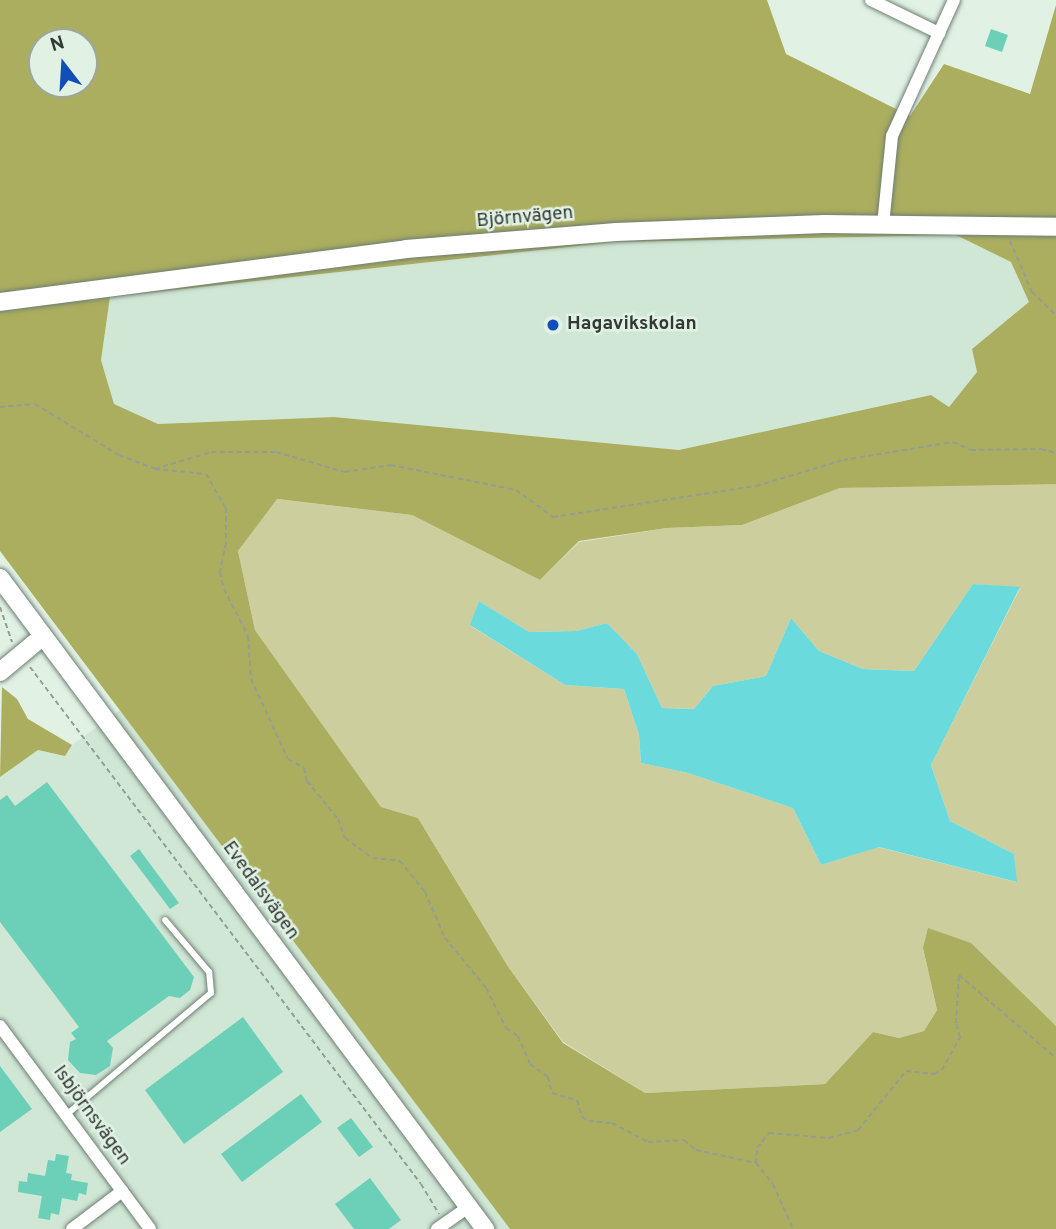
<!DOCTYPE html>
<meta charset="utf-8">
<style>
body{margin:0}
#map{position:relative;width:1056px;height:1229px;overflow:hidden;background:#e1f2e5;font-family:Overpass,sans-serif}
div>[style]{position:absolute}
.built>*{inset:0;background:#d0e7d6}
.green>*{inset:0;background:#cccf9d}
.forest>*{inset:0;background:#abae5f}
.water>*{inset:0;background:#6adadc}
.building>*{inset:0;background:#6bd0b7}
.path>*{height:2px;margin-top:-1px;transform-origin:0;background:repeating-linear-gradient(90deg,#929e94 0 5px,transparent 0 8.5px)}
.roads{filter:drop-shadow(0 0 2px #6f7e73) drop-shadow(0 0 2px #6f7e73)}
.lane>*{height:6px;margin:-3px;padding:0 3px;transform-origin:3px;border-radius:3px;background:#fff}
.street>*{height:12px;margin:-6px;padding:0 6px;transform-origin:6px;border-radius:6px;background:#fff}
.secondary>*{height:18px;margin:-9px;padding:0 9px;transform-origin:9px;border-radius:9px;background:#fff}
.dots>*{width:19px;height:19px;translate:-50% -50%;box-sizing:border-box;border:4px solid #e1f2e5;border-radius:50%}
span{translate:-50% -50%;white-space:nowrap;text-align:center;line-height:1.15;-webkit-text-stroke:5px #e1f2e5;paint-order:stroke}
.street-label{font-size:19px;color:#333934}
.poi-label{font-size:19px;color:#333934;font-weight:700}
.left{translate:0 -50%;text-align:left}
.north{position:absolute;left:28px;top:28px;width:70px;height:70px;box-sizing:border-box;background:#e1f2e5;border:2px solid #9ba89e;border-radius:50%;rotate:343deg;font-size:19px;font-weight:700;line-height:28px;text-align:center;color:#333934}
.north::after{content:'';display:block;margin:auto;width:24px;height:32px;background:#124db8;clip-path:polygon(50% 0,100% 100%,50% 72%,0 100%)}
</style>
<div id="map">
<div class="built">
<i style="clip-path:polygon(956px 235px,1011px 262px,1030px 302px,972px 349px,977px 372px,949px 407px,930px 395px,680px 450px,334px 417px,158px 424px,114px 404px,101px 360px,110px 297px,614px 242px)"></i>
<i style="clip-path:polygon(120px 710px,510px 1229px,0 1229px,0 777px,38px 750px,65px 756px,72px 745px)"></i>
</div>
<div class="green">
<i style="clip-path:polygon(evenodd,962px 484px,1056px 484px,1056px 1026px,1026px 1000px,923px 948px,937px 1010px,924px 1031px,899px 1038px,873px 1032px,825px 1084px,645px 1093px,563px 1042px,507px 965px,418px 818px,381px 807px,255px 630px,238px 551px,276px 499px,412px 515px,540px 580px,579px 542px,667px 528px,742px 525px,840px 488px,962px 484px,973px 584px,1020px 588px,931px 765px,950px 821px,1014px 854px,1016px 882px,878px 847px,821px 865px,793px 808px,688px 773px,641px 763px,639px 735px,624px 689px,565px 685px,471px 626px,479px 601px,529px 632px,576px 631px,607px 623px,637px 654px,662px 708px,694px 709px,713px 686px,766px 676px,791px 618px,819px 651px,863px 669px,914px 671px,973px 584px)"></i>
</div>
<div class="forest">
<i style="clip-path:polygon(evenodd,0 0,767px 0,786px 54px,910px 116px,944px 64px,1030px 94px,1056px 5px,1056px 484px,840px 488px,742px 525px,667px 528px,579px 541px,540px 580px,412px 515px,277px 499px,238px 551px,255px 630px,381px 807px,418px 818px,507px 965px,563px 1043px,645px 1093px,825px 1084px,873px 1032px,899px 1038px,924px 1031px,937px 1010px,923px 948px,928px 928px,971px 943px,1056px 1026px,1056px 1229px,510px 1229px,0 551px,0 0,42px 42px,84px 42px,84px 84px,42px 84px,42px 42px,0 0,956px 235px,1011px 262px,1029px 302px,972px 349px,977px 372px,949px 407px,931px 395px,679px 450px,334px 417px,158px 424px,114px 404px,101px 360px,110px 297px,614px 242px,956px 235px)"></i>
<i style="clip-path:polygon(2px 687px,17px 699px,28px 719px,72px 745px,65px 756px,38px 750px,0 777px)"></i>
</div>
<div class="water">
<i style="clip-path:polygon(973px 584px,1020px 587px,931px 765px,950px 821px,1014px 854px,1017px 882px,879px 847px,821px 865px,793px 808px,688px 773px,641px 763px,639px 735px,624px 689px,565px 685px,470px 625px,479px 601px,529px 632px,576px 631px,607px 623px,637px 654px,662px 708px,694px 709px,713px 686px,766px 676px,791px 618px,819px 651px,863px 669px,914px 671px)"></i>
</div>
<div class="building">
<i style="clip-path:polygon(991px 29px,1008px 35px,1002px 52px,985px 46px)"></i>
<i style="clip-path:polygon(47px 782px,194px 977px,190px 990px,180px 998px,169px 996px,107px 1041px,113px 1048px,110px 1066px,96px 1075px,80px 1073px,68px 1060px,70px 1042px,76px 1039px,71px 1033px,79px 1027px,0 922px,0 800px,7px 795px,15px 806px)"></i>
<i style="clip-path:polygon(139px 849px,179px 903px,170px 909px,130px 856px)"></i>
<i style="clip-path:polygon(243px 1017px,283px 1072px,184px 1144px,145px 1090px)"></i>
<i style="clip-path:polygon(0 1066px,32px 1109px,0 1132px)"></i>
<i style="clip-path:polygon(301px 1094px,322px 1122px,242px 1182px,221px 1154px)"></i>
<i style="clip-path:polygon(351px 1118px,373px 1147px,359px 1157px,337px 1128px)"></i>
<i style="clip-path:polygon(56px 1154px,69px 1156px,66px 1173px,72px 1174px,71px 1180px,88px 1183px,86px 1195px,79px 1193px,77px 1201px,62px 1198px,59px 1215px,51px 1213px,50px 1220px,38px 1218px,42px 1196px,18px 1192px,19px 1181px,27px 1182px,28px 1173px,45px 1176px,48px 1160px,55px 1161px)"></i>
<i style="clip-path:polygon(370px 1178px,401px 1220px,389px 1229px,354px 1229px,335px 1204px)"></i>
</div>
<div class="path">
<i style="left:1010px;top:241px;width:56px;rotate:66.7deg"></i>
<i style="left:1032px;top:292px;width:33px;rotate:44deg"></i>
<i style="left:0;top:407px;width:35px;rotate:-5deg"></i>
<i style="left:35px;top:404px;width:98px;rotate:31.3deg"></i>
<i style="left:119px;top:455px;width:39px;rotate:21deg"></i>
<i style="left:155px;top:469px;width:59px;rotate:-16.9deg"></i>
<i style="left:211px;top:452px;width:65px"></i>
<i style="left:276px;top:452px;width:72px;rotate:16.2deg"></i>
<i style="left:345px;top:472px;width:47px;rotate:-8.7deg"></i>
<i style="left:391px;top:465px;width:127px;rotate:11.3deg"></i>
<i style="left:516px;top:490px;width:46px;rotate:36.1deg"></i>
<i style="left:553px;top:517px;width:205px;rotate:-8.7deg"></i>
<i style="left:756px;top:486px;width:91px;rotate:-16.6deg"></i>
<i style="left:843px;top:460px;width:111px;rotate:-9.3deg"></i>
<i style="left:953px;top:442px;width:20px;rotate:24deg"></i>
<i style="left:971px;top:450px;width:70px;rotate:-0.8deg"></i>
<i style="left:1041px;top:449px;width:16px;rotate:15deg"></i>
<i style="left:155px;top:469px;width:51px;rotate:5.6deg"></i>
<i style="left:206px;top:474px;width:39px;rotate:60deg"></i>
<i style="left:226px;top:508px;width:35px;rotate:90deg"></i>
<i style="left:226px;top:543px;width:30px;rotate:102deg"></i>
<i style="left:220px;top:572px;width:17px;rotate:77deg"></i>
<i style="left:224px;top:589px;width:53px;rotate:62.9deg"></i>
<i style="left:248px;top:636px;width:43px;rotate:86deg"></i>
<i style="left:251px;top:679px;width:88px;rotate:65.2deg"></i>
<i style="left:288px;top:759px;width:18px;rotate:29deg"></i>
<i style="left:304px;top:768px;width:13px;rotate:77deg"></i>
<i style="left:307px;top:781px;width:49px;rotate:50.8deg"></i>
<i style="left:338px;top:819px;width:20px;rotate:70deg"></i>
<i style="left:345px;top:838px;width:34px;rotate:36deg"></i>
<i style="left:373px;top:858px;width:27px;rotate:6deg"></i>
<i style="left:400px;top:861px;width:40px;rotate:51deg"></i>
<i style="left:425px;top:892px;width:50px;rotate:66.5deg"></i>
<i style="left:445px;top:938px;width:65px;rotate:50.6deg"></i>
<i style="left:486px;top:988px;width:45px;rotate:63.4deg"></i>
<i style="left:506px;top:1028px;width:14px;rotate:34deg"></i>
<i style="left:518px;top:1036px;width:30px;rotate:67deg"></i>
<i style="left:530px;top:1064px;width:22px;rotate:36deg"></i>
<i style="left:548px;top:1077px;width:16px;rotate:76deg"></i>
<i style="left:552px;top:1093px;width:26px;rotate:16deg"></i>
<i style="left:577px;top:1100px;width:18px;rotate:74deg"></i>
<i style="left:582px;top:1117px;width:8px;rotate:30deg"></i>
<i style="left:589px;top:1121px;width:23px;rotate:5deg"></i>
<i style="left:612px;top:1123px;width:41px;rotate:27.8deg"></i>
<i style="left:648px;top:1142px;width:36px;rotate:-3deg"></i>
<i style="left:684px;top:1140px;width:16px;rotate:40deg"></i>
<i style="left:696px;top:1150px;width:61px;rotate:12.2deg"></i>
<i style="left:756px;top:1163px;width:27px;rotate:51deg"></i>
<i style="left:773px;top:1184px;width:49px;rotate:66deg"></i>
<i style="left:0;top:607px;width:37px;rotate:71deg"></i>
<i style="left:30px;top:667px;width:648px;rotate:52.9deg"></i>
<i style="left:421px;top:1184px;width:35px;rotate:59deg"></i>
<i style="left:756px;top:1163px;width:15px;rotate:-86deg"></i>
<i style="left:757px;top:1148px;width:19px;rotate:-51deg"></i>
<i style="left:769px;top:1133px;width:60px;rotate:4.8deg"></i>
<i style="left:829px;top:1138px;width:30px;rotate:-15deg"></i>
<i style="left:858px;top:1130px;width:76px;rotate:-50.9deg"></i>
<i style="left:906px;top:1071px;width:28px;rotate:6deg"></i>
<i style="left:934px;top:1074px;width:9px;rotate:-27deg"></i>
<i style="left:942px;top:1070px;width:38px;rotate:-61deg"></i>
<i style="left:960px;top:1037px;width:15px;rotate:-106deg"></i>
<i style="left:956px;top:1023px;width:48px;rotate:-86.4deg"></i>
<i style="left:959px;top:975px;width:128px;rotate:40.6deg"></i>
</div>
<div class="roads">
<div class="lane">
<i style="left:66px;top:1115px;width:189px;rotate:-40.1deg"></i>
<i style="left:211px;top:993px;width:21px;rotate:-95deg"></i>
<i style="left:209px;top:972px;width:68px;rotate:-130.2deg"></i>
</div>
<div class="street">
<i style="left:871px;top:0;width:76px;rotate:25.9deg"></i>
<i style="left:883px;top:225px;width:89px;rotate:-84.2deg"></i>
<i style="left:892px;top:136px;width:149px;rotate:-65.5deg"></i>
<i style="left:0;top:1026px;width:252px;rotate:53.5deg"></i>
<i style="left:72px;top:1229px;width:63px;rotate:-37.2deg"></i>
<i style="left:437px;top:1229px;width:38px;rotate:-35deg"></i>
</div>
<div class="secondary">
<i style="left:0;top:302px;width:409px;rotate:-7.4deg"></i>
<i style="left:406px;top:249px;width:211px;rotate:-4.6deg"></i>
<i style="left:616px;top:232px;width:208px;rotate:-2.2deg"></i>
<i style="left:824px;top:224px;width:232px;rotate:0.7deg"></i>
<i style="left:0;top:578px;width:812px;rotate:53.31deg"></i>
<i style="left:0;top:672px;width:56px;rotate:-39.9deg"></i>
</div>
</div>
<div class="dots">
<i style="left:553px;top:325px;background:#124db8"></i>
</div>
<div class="street-label">
<span style="left:525px;top:218px;rotate:-5deg">Björnvägen</span>
<span style="left:260px;top:891px;rotate:54deg">Evedalsvägen</span>
<span style="left:91px;top:1116px;rotate:54deg">Isbjörnsvägen</span>
</div>
<div class="poi-label">
<span class="left" style="left:567px;top:325px">Hagavikskolan</span>
</div>
<div class="north">N</div>
</div>
